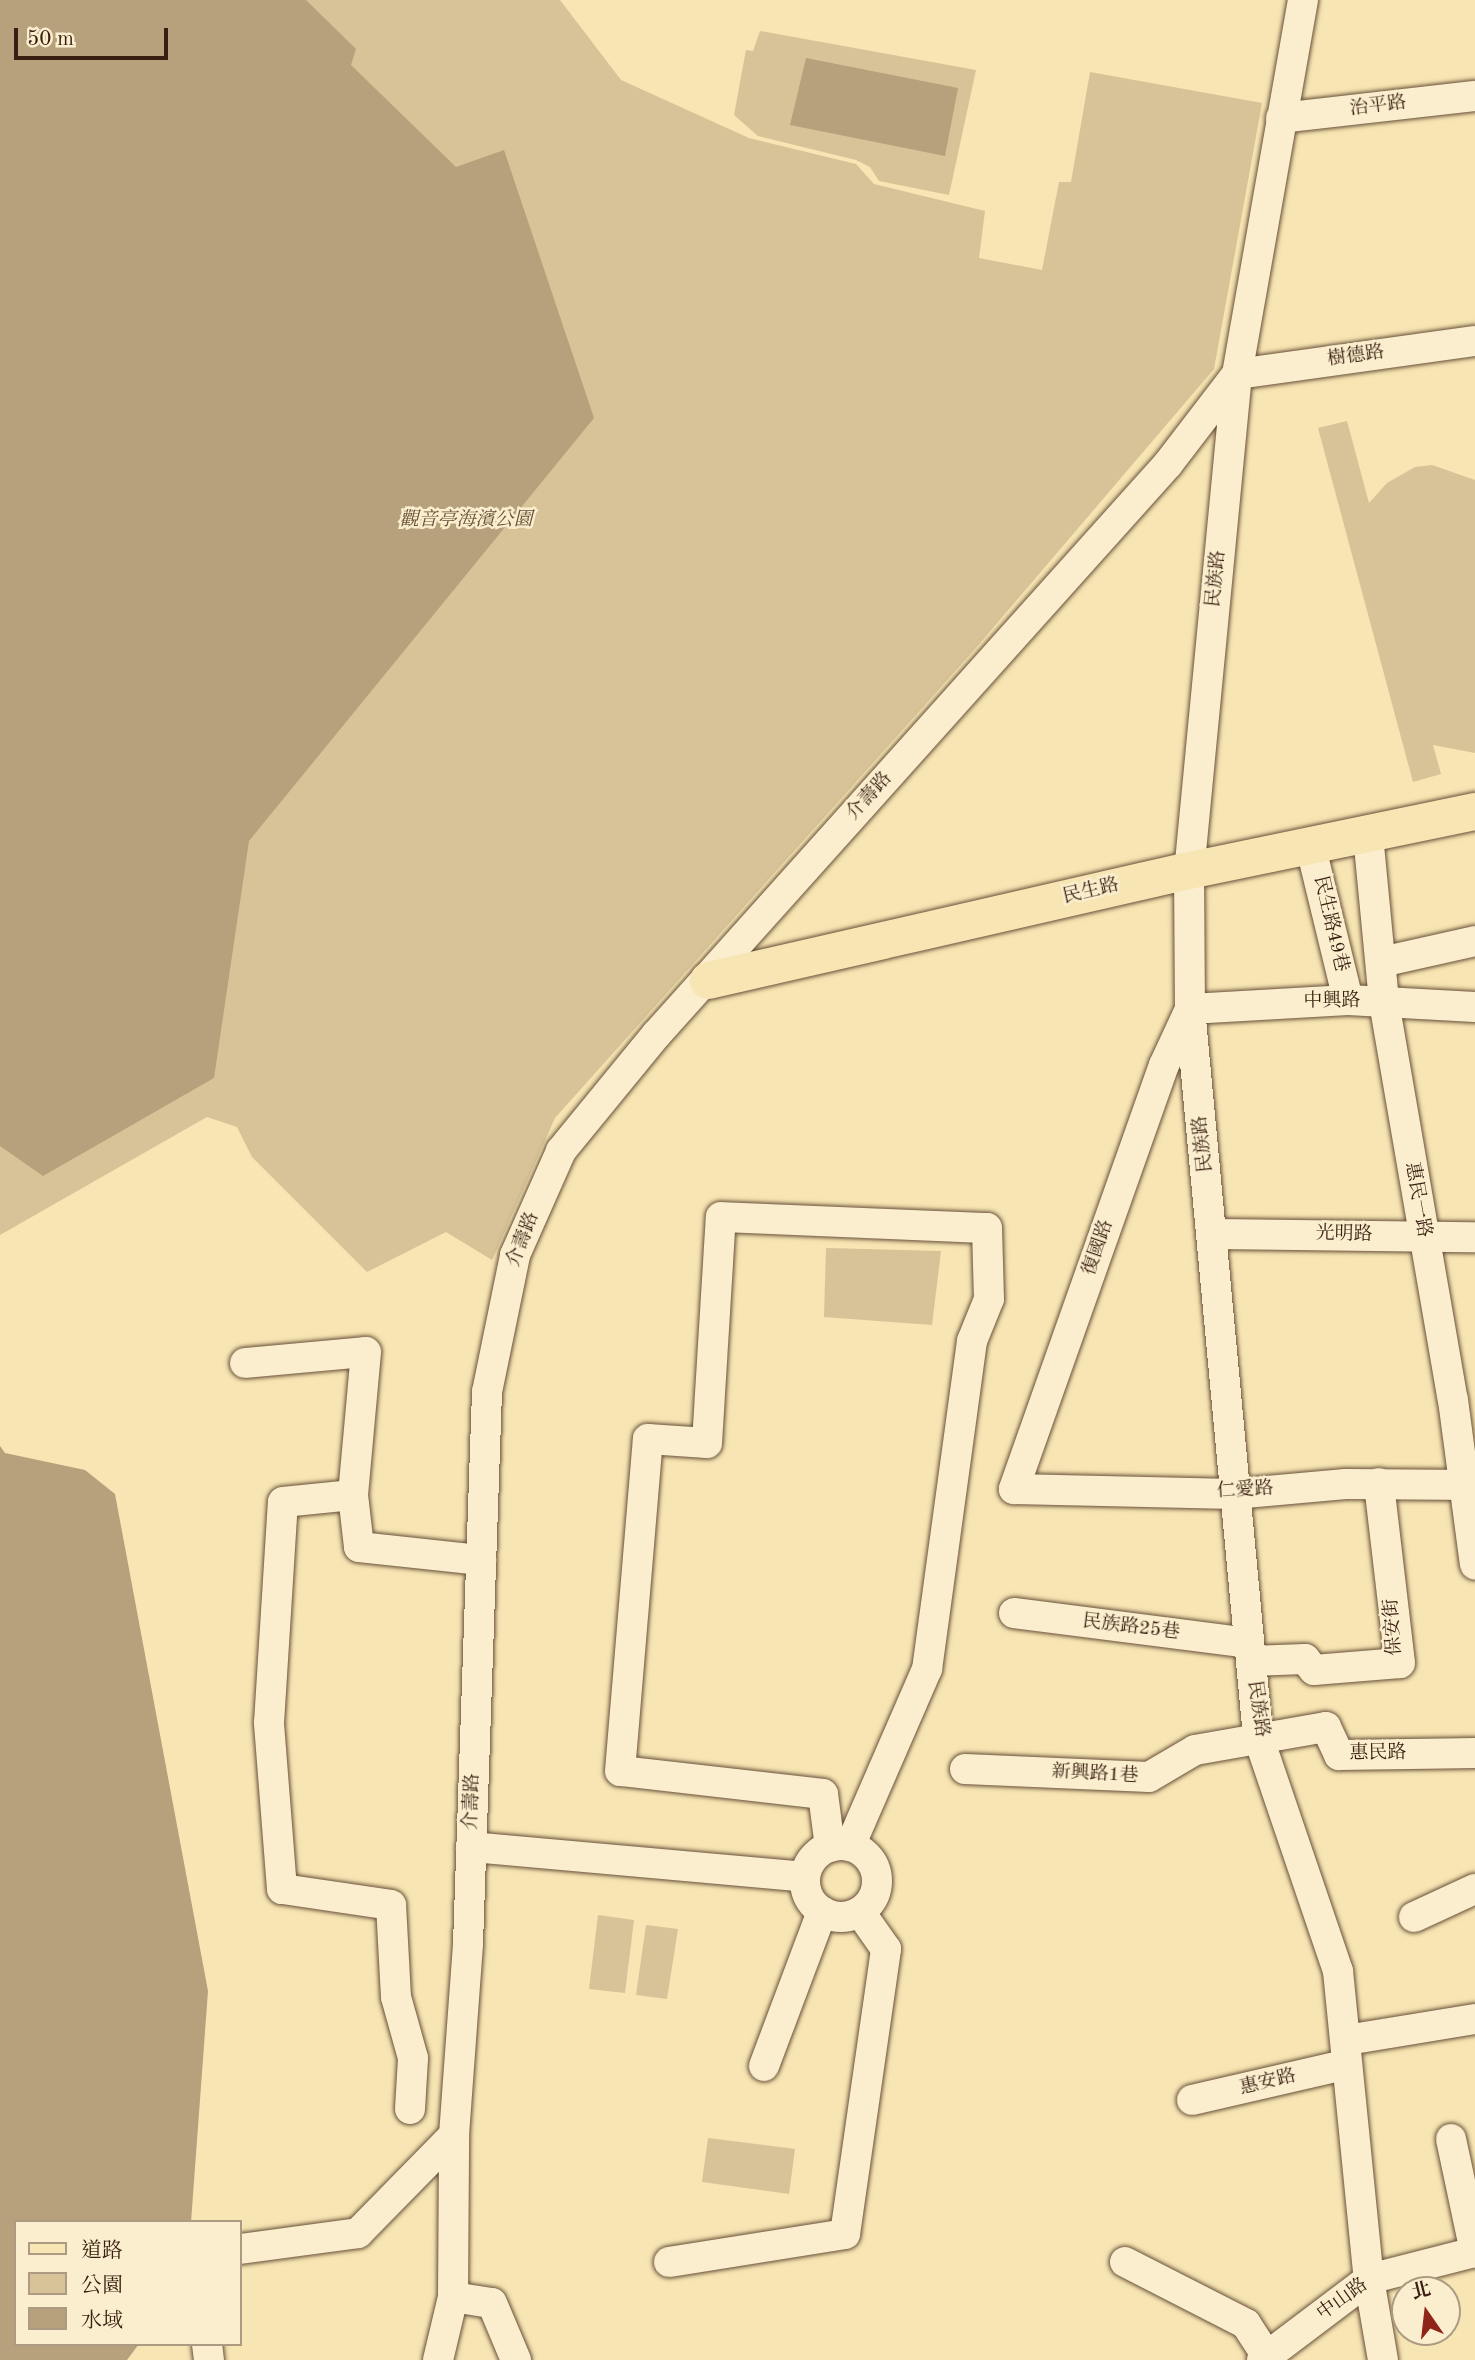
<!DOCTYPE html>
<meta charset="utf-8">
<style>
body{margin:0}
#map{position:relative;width:1475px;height:2360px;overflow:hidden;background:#f7e5b3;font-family:"Old Standard TT","Noto Serif TC",serif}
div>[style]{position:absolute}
.green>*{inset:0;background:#d7c397}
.water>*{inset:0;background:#b6a17c}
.roads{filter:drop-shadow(0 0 2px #685039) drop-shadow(0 0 2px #685039)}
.minor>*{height:30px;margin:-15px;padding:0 15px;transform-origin:15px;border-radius:15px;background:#faeece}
.minor>.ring{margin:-15px;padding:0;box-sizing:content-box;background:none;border:30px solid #faeece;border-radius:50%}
.major>*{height:37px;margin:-18.5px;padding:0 18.5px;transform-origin:18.5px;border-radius:18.5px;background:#f7e5b3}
span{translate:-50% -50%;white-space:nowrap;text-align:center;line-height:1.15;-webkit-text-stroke:5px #faeece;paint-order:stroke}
.street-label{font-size:19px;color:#381e10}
.park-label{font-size:19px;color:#685038;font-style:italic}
.legend{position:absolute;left:14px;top:2220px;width:228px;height:126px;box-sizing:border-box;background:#faeece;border:2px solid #ac9b82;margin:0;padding:9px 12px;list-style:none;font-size:21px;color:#381e10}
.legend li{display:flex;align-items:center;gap:14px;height:35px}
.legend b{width:35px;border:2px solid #ac9b82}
.north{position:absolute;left:1391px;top:2276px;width:70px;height:70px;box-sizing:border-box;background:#faeece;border:2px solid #ac9b82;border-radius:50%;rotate:346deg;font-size:19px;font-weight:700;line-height:28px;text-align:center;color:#381e10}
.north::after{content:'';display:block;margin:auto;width:24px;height:32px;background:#8f2418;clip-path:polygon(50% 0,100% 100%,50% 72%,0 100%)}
.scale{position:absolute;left:14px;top:28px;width:154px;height:32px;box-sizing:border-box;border:4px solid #381e10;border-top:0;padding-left:9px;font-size:21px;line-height:24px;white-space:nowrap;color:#381e10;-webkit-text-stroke:5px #faeece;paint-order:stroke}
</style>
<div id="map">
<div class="green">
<i style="clip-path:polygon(0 0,560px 0,621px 80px,749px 138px,856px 164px,874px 184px,985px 211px,979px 258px,1042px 270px,1059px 182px,1071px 182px,1090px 72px,1262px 103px,1214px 369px,975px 649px,555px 1118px,492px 1260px,446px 1232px,367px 1272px,252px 1157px,237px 1127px,207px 1117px,0 1235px)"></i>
<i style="clip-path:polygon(760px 31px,976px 70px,949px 195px,879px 181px,870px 167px,856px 160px,758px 136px,734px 115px,746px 50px,753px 51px)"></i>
<i style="clip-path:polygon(1347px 421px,1369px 503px,1387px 483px,1415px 467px,1432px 465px,1475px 480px,1475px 753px,1433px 745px,1441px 774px,1413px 782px,1318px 428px)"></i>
<i style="clip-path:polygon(826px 1248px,941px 1251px,932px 1325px,824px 1317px)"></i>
<i style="clip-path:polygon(598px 1915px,634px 1920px,625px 1993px,589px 1989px)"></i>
<i style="clip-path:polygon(646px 1925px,678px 1929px,667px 1999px,636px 1995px)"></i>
<i style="clip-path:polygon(708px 2138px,795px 2149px,789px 2194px,702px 2182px)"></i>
</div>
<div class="water">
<i style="clip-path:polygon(0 0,306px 0,356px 49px,351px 65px,456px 167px,504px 150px,594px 418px,249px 841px,214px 1078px,43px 1176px,0 1146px)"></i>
<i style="clip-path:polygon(806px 58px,958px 88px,945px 156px,790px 125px)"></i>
<i style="clip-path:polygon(0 1446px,5px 1453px,85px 1470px,115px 1494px,208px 1991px,191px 2222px,16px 2222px,16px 2344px,139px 2344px,127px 2360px,0 2360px)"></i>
</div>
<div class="roads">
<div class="minor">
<i style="left:1303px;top:0;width:380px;rotate:100deg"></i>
<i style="left:1237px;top:374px;width:498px;rotate:95.5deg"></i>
<i style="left:1189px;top:870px;width:139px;rotate:89.6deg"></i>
<i style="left:1190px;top:1009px;width:730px;rotate:84.66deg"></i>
<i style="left:1258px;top:1736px;width:248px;rotate:71.2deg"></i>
<i style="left:1338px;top:1971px;width:310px;rotate:84.3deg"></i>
<i style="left:1369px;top:2279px;width:82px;rotate:80.2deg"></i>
<i style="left:1281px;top:118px;width:195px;rotate:-6.5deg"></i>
<i style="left:1368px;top:835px;width:168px;rotate:84.5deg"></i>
<i style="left:1384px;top:1002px;width:404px;rotate:80.2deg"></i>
<i style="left:1453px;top:1400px;width:166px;rotate:82.4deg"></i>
<i style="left:1311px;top:848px;width:156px;rotate:76.3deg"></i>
<i style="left:1381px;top:962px;width:96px;rotate:-12.6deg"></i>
<i style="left:1190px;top:1009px;width:62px;rotate:114.9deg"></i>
<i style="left:1164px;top:1065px;width:450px;rotate:109.5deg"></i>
<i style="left:1014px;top:1489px;width:220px;rotate:1.3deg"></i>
<i style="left:1234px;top:1494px;width:112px;rotate:-5.1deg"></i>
<i style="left:1346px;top:1484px;width:129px;rotate:0.4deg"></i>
<i style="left:1190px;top:1009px;width:158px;rotate:-3.3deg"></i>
<i style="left:1348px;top:1000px;width:127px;rotate:3.2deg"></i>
<i style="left:1213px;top:1234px;width:262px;rotate:0.7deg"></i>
<i style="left:245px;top:1363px;width:121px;rotate:-5.2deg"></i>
<i style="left:366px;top:1352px;width:144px;rotate:95.2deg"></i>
<i style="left:1014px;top:1613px;width:236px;rotate:7.3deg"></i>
<i style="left:1251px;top:1661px;width:54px;rotate:-2.1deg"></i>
<i style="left:1305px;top:1659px;width:14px;rotate:51deg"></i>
<i style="left:1314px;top:1670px;width:86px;rotate:-4.7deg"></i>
<i style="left:1400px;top:1663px;width:181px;rotate:-96.7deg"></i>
<i style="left:965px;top:1769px;width:184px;rotate:2.5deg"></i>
<i style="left:1149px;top:1777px;width:53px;rotate:-30.4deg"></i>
<i style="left:1195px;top:1750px;width:133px;rotate:-10deg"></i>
<i style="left:1326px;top:1727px;width:31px;rotate:65deg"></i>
<i style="left:1339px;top:1755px;width:136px;rotate:-0.8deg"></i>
<i class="ring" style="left:805px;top:1845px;width:42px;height:42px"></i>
<i style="left:471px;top:1847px;width:335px;rotate:5.1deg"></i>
<i style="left:830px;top:1847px;width:53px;rotate:-97.5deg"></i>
<i style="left:823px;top:1794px;width:204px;rotate:-173.5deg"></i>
<i style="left:620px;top:1771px;width:333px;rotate:-85.2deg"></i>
<i style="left:648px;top:1439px;width:59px;rotate:3.9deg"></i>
<i style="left:707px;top:1443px;width:226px;rotate:-86.5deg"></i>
<i style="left:721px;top:1217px;width:266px;rotate:2.4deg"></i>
<i style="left:987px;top:1228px;width:71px;rotate:88.4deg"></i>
<i style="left:989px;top:1299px;width:45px;rotate:112deg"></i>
<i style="left:972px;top:1341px;width:331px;rotate:97.8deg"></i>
<i style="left:927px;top:1669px;width:193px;rotate:113.5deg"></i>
<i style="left:1414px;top:1917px;width:67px;rotate:-24.7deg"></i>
<i style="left:1347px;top:2040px;width:130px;rotate:-9.3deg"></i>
<i style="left:764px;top:2066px;width:165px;rotate:-69.4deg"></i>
<i style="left:1192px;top:2100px;width:156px;rotate:-13deg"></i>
<i style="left:410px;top:2109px;width:51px;rotate:-86.6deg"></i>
<i style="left:413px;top:2058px;width:63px;rotate:-105.6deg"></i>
<i style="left:396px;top:1997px;width:92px;rotate:-93.1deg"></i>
<i style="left:391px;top:1905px;width:110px;rotate:-171.6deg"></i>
<i style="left:282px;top:1889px;width:167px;rotate:-94.5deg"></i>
<i style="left:269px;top:1723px;width:221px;rotate:-86.4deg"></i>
<i style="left:283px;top:1502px;width:70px;rotate:-5.7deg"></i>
<i style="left:353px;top:1495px;width:52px;rotate:83.4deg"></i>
<i style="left:359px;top:1547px;width:123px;rotate:6.1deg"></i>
<i style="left:1451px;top:2139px;width:116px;rotate:78deg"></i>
<i style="left:240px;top:2249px;width:119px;rotate:-7.7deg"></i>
<i style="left:358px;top:2233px;width:137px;rotate:-45.6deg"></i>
<i style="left:669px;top:2262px;width:178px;rotate:-9deg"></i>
<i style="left:845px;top:2234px;width:288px;rotate:-81.8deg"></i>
<i style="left:886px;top:1949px;width:45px;rotate:-125.1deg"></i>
<i style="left:1125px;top:2262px;width:136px;rotate:27.1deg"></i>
<i style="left:1246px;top:2324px;width:38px;rotate:57deg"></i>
<i style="left:453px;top:2297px;width:39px;rotate:9deg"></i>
<i style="left:492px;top:2303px;width:62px;rotate:67.2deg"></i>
<i style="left:207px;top:2344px;width:16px;rotate:83deg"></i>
<i style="left:438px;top:2360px;width:65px;rotate:-76.6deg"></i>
<i style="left:453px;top:2297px;width:162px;rotate:-89.6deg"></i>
<i style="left:454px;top:2135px;width:192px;rotate:-85.8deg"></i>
<i style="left:468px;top:1944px;width:552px;rotate:-88.03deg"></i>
<i style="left:487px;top:1392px;width:140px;rotate:-78.4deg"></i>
<i style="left:515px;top:1255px;width:114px;rotate:-66.1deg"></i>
<i style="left:561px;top:1151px;width:150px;rotate:-50.7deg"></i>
<i style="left:656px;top:1035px;width:767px;rotate:-48.12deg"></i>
<i style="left:1168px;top:464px;width:113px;rotate:-52.5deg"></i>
<i style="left:1237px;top:374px;width:240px;rotate:-7.9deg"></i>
<i style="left:1262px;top:2360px;width:134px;rotate:-37.1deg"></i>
<i style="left:1369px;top:2279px;width:109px;rotate:-14.3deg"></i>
</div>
<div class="major">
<i style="left:708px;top:980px;width:493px;rotate:-12.9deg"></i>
<i style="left:1189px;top:870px;width:292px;rotate:-11.7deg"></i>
</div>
</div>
<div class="street-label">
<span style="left:1378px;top:107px;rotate:-7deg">治平路</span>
<span style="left:1356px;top:357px;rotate:-8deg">樹德路</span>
<span style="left:1217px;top:579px;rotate:-84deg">民族路</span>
<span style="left:870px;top:797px;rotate:-48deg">介壽路</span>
<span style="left:1091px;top:892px;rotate:-13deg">民生路</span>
<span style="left:1330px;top:924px;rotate:77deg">民生路49巷</span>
<span style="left:1332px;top:1002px;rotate:-1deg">中興路</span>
<span style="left:1204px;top:1144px;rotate:-96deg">民族路</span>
<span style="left:1417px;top:1200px;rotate:80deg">惠民一路</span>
<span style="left:1344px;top:1235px;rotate:1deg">光明路</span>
<span style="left:524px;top:1240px;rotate:-69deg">介壽路</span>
<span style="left:1099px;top:1248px;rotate:-71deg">復國路</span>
<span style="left:1245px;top:1491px;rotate:-3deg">仁愛路</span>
<span style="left:1394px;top:1627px;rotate:-94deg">保安街</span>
<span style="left:1131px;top:1628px;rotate:7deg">民族路25巷</span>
<span style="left:1257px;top:1709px;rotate:82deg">民族路</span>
<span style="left:1378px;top:1754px;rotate:-1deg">惠民路</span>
<span style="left:1095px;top:1775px;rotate:3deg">新興路1巷</span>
<span style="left:473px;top:1802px;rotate:-88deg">介壽路</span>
<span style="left:1268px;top:2083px;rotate:-13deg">惠安路</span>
<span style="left:1343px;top:2300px;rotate:-36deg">中山路</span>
</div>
<div class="park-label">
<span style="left:466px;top:521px">觀音亭海濱公園</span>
</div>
<ul class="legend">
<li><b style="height:9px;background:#f7e5b3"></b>道路</li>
<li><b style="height:19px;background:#d7c397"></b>公園</li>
<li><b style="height:19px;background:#b6a17c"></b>水域</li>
</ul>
<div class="north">北</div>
<div class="scale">50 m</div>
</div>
